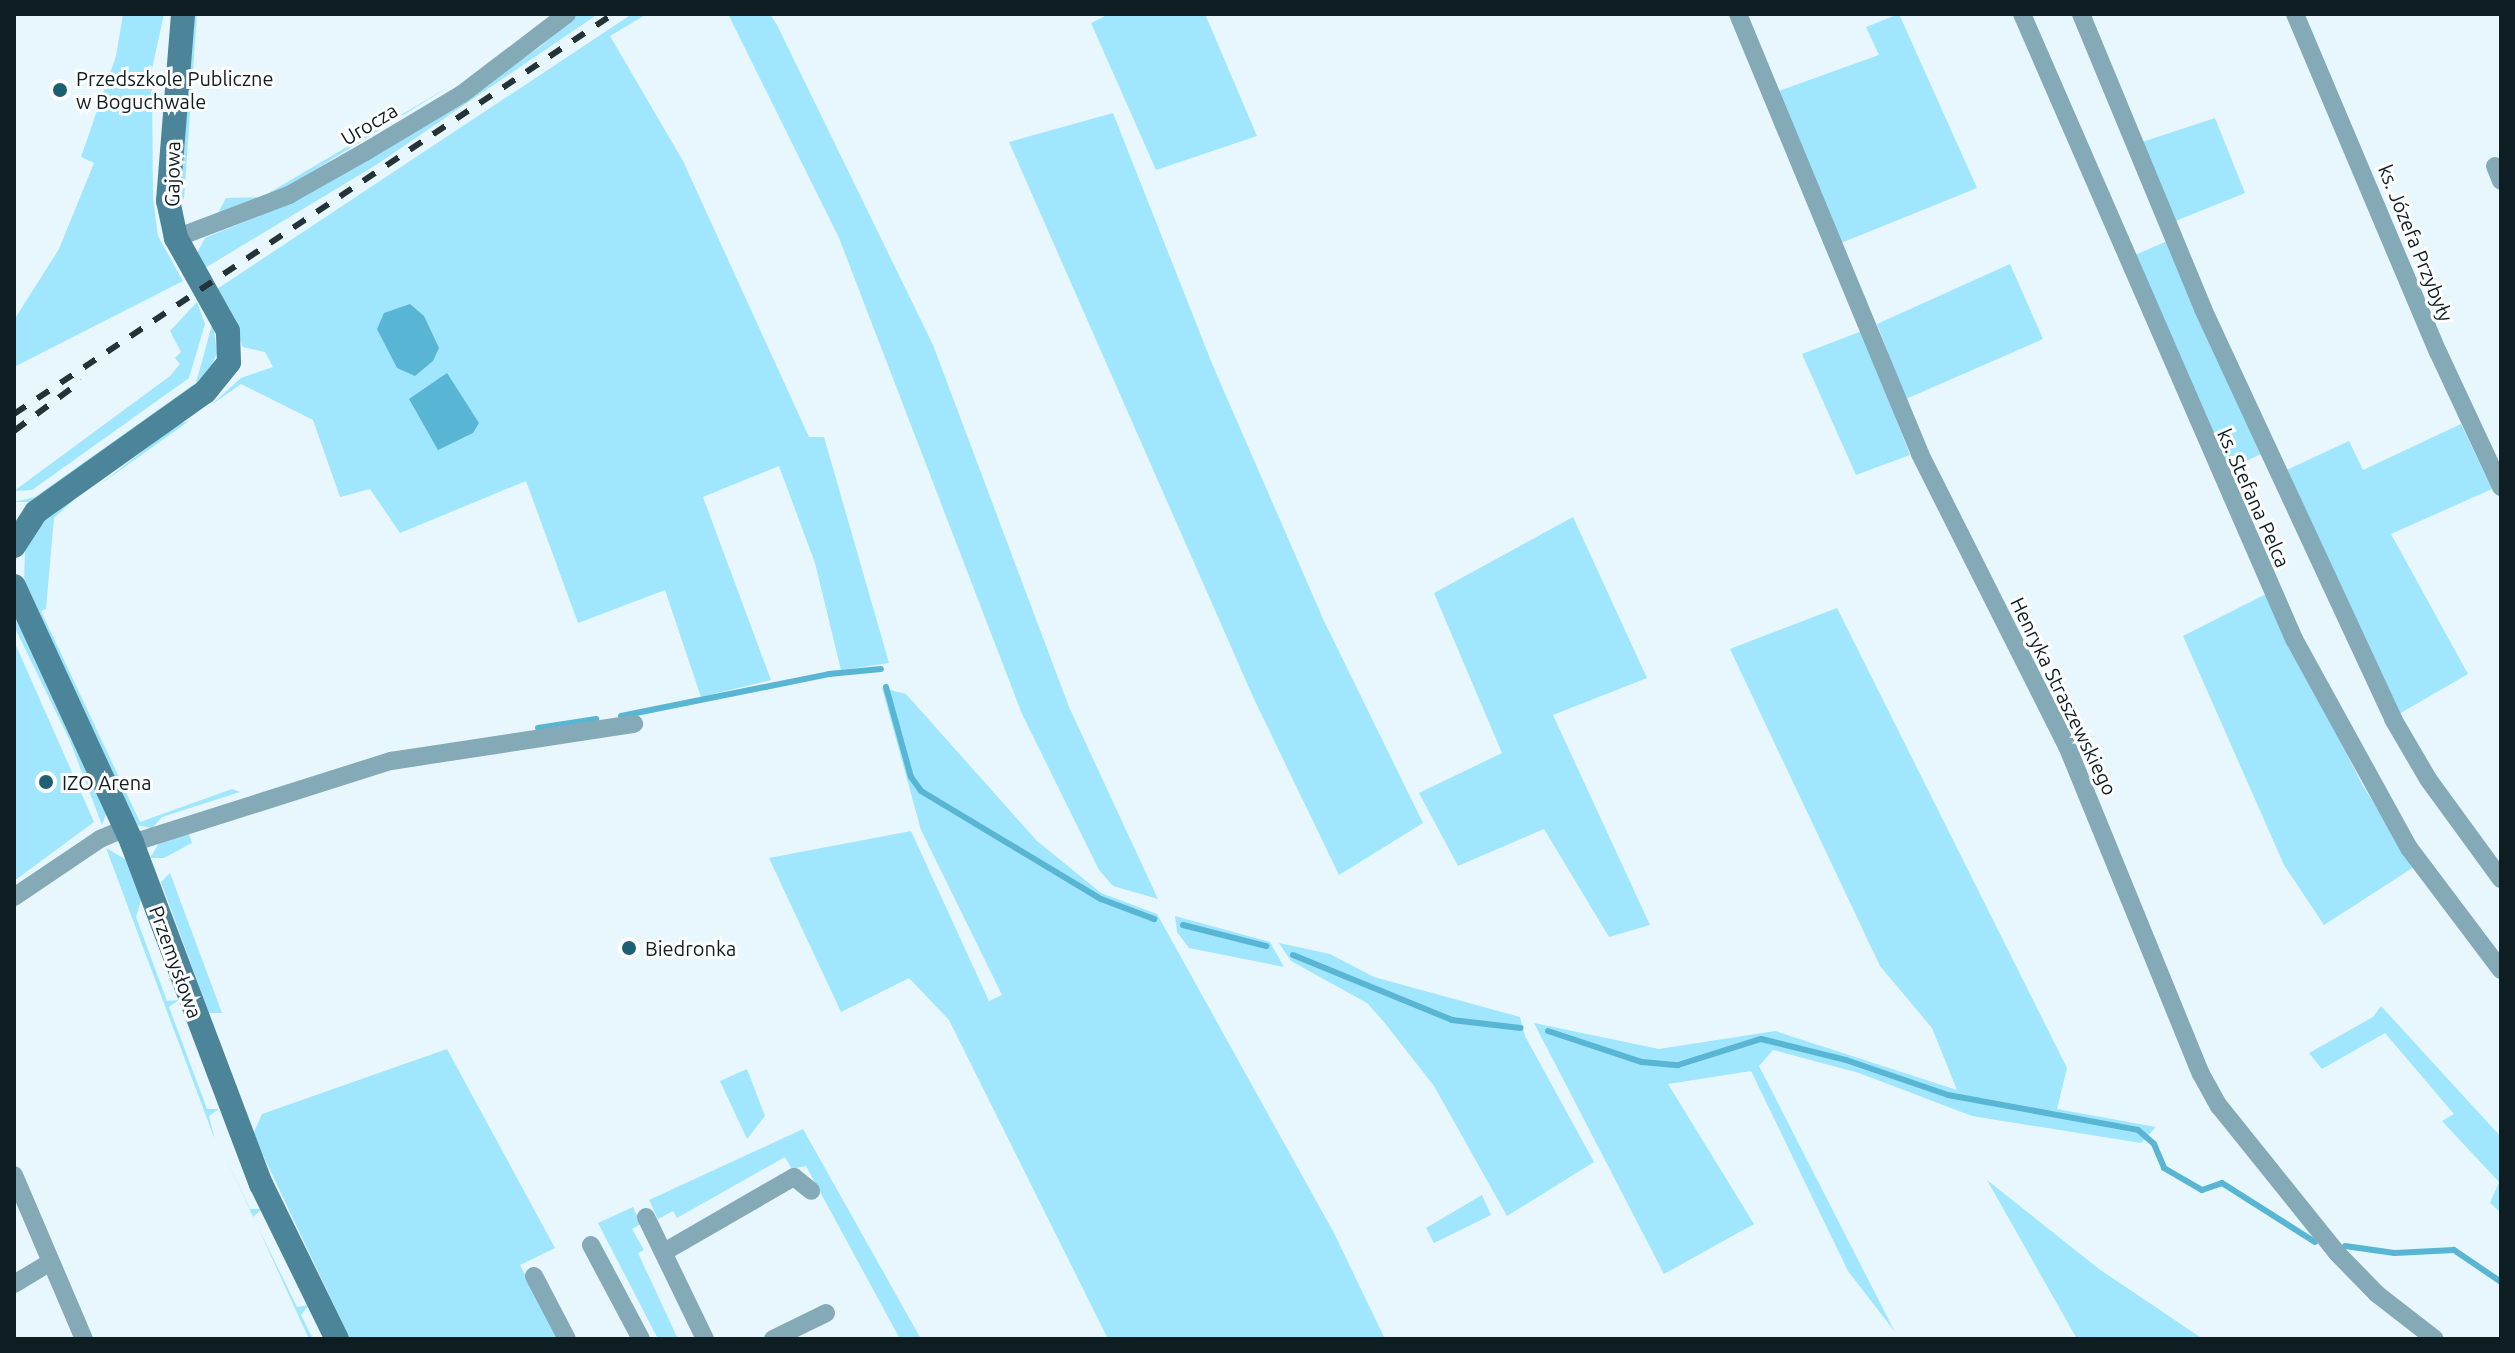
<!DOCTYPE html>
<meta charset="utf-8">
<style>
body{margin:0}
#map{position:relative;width:2515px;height:1353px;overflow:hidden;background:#e7f7fd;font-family:Ubuntu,sans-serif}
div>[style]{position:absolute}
.green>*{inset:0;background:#a0e6fe}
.water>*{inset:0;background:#58b6d4}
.stream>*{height:6px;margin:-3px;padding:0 3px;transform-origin:3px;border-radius:3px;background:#58b6d4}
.street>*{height:18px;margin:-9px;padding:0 9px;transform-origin:9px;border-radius:9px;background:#85aab7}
.secondary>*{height:24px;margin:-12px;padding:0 12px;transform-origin:12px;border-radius:12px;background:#4c8599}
.rail>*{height:6px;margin-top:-3px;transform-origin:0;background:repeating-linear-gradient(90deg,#243338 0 14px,transparent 0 28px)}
.dots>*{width:22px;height:22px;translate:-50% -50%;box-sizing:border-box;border:4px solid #fff;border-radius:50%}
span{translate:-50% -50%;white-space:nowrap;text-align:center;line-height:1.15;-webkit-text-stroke:6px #fff;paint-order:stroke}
.poi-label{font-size:20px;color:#0e1d22}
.left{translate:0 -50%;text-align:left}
.street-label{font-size:20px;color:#0e1d22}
.frame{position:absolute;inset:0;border:16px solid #0e1d22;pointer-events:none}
</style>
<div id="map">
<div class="green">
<i style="clip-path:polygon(123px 14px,164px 14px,148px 87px,152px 88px,153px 198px,158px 236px,183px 281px,14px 367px,14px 320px,59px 249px,94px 163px,81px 157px,116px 56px)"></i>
<i style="clip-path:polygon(192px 14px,197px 14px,184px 199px,177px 196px)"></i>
<i style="clip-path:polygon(578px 14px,598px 14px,376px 165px,205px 268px,197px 253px,205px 238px,280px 207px,438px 115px,540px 47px)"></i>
<i style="clip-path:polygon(632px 14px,647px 14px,610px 36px,683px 161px,809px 437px,824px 437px,889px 663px,841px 670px,815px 563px,779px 466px,703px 497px,771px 680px,701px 697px,665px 590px,578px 623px,526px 481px,400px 533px,370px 489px,340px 497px,313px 420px,241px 384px,211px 405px,241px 378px,273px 367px,265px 352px,243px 347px,217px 289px)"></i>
<i style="clip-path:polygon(728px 14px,770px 14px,777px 25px,933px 345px,1069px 707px,1158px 899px,1113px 886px,1099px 870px,1022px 714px,839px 238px)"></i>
<i style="clip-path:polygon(1109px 14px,1205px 14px,1257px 136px,1156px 170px,1091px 23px)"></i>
<i style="clip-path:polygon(1899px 14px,1977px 188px,1841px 243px,1773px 93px,1879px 55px,1866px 27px)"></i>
<i style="clip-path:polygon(455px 83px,276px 194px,217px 215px,226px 198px,262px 197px)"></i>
<i style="clip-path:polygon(1113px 113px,1213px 366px,1324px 621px,1423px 823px,1339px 875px,1254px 699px,1009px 142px)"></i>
<i style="clip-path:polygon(2215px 118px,2245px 193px,2173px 222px,2142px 142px)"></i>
<i style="clip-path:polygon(2167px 241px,2261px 454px,2224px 472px,2133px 256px)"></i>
<i style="clip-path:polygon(2010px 264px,2043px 339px,1906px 399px,1877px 324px)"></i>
<i style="clip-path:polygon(197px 302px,205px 324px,189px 378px,32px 490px,14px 491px,170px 376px,180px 364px,175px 358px,181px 352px,170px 331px)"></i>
<i style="clip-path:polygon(213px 321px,217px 353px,207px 377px,30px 502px,14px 502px,35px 497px,196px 383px)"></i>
<i style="clip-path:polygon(1862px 331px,1910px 455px,1856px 475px,1802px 354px)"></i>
<i style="clip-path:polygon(189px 421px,105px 481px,103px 482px,178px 424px)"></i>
<i style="clip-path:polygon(2461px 424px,2492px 489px,2391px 534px,2468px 674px,2399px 714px,2282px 472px,2349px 441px,2363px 470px)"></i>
<i style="clip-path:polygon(77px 497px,54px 518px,46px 609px,41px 611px,140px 822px,232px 789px,240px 792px,162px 817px,152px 828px,136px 825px,24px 587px,25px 548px,45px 520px)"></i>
<i style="clip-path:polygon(1573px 517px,1647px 678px,1553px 715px,1650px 925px,1609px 937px,1544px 829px,1458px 866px,1419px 793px,1502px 753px,1434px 593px)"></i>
<i style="clip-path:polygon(2266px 594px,2363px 786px,2414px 867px,2324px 925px,2284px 865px,2183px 636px)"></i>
<i style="clip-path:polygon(1837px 608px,2067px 1068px,2057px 1109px,2156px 1127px,2141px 1143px,1972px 1116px,1859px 1073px,1773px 1050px,1759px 1066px,1895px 1332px,1848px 1271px,1751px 1071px,1668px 1084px,1754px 1224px,1664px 1274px,1534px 1023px,1659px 1049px,1775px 1031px,1957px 1090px,1932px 1028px,1880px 966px,1730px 649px)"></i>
<i style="clip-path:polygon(14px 612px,106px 814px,102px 825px,70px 741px,14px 626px)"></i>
<i style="clip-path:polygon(14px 641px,94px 822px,14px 881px)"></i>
<i style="clip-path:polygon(882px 688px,906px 694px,1037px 841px,1101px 893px,1157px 914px,1334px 1233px,1385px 1339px,1108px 1339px,949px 1020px,909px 978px,841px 1012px,769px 858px,911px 831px,989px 1001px,1002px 995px,921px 830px)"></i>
<i style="clip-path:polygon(189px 834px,192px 843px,164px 858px,150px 858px,159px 843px)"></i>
<i style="clip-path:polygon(106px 848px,125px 859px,141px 900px,136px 917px,167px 1001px,179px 1000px,169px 1007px,207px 1109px,219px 1109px,209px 1116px,215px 1140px)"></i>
<i style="clip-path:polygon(170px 873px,222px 1013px,209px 1013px,161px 882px)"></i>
<i style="clip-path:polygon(1175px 916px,1270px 942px,1284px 967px,1189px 948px,1177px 932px)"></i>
<i style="clip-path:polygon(1279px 943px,1330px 954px,1374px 977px,1520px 1017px,1525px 1036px,1594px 1162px,1507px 1216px,1434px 1086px,1384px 1022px,1367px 1003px,1291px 961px)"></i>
<i style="clip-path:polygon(2381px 1006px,2501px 1137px,2501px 1213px,2490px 1203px,2499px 1182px,2442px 1121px,2454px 1114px,2385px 1033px,2322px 1069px,2309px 1053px,2373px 1017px)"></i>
<i style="clip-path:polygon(447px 1049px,555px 1248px,520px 1265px,558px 1339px,350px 1339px,253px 1134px,262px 1114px)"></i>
<i style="clip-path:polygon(747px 1069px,765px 1116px,747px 1139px,720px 1081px)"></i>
<i style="clip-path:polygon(803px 1129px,921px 1339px,900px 1339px,806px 1166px,792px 1169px,785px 1157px,677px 1218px,673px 1211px,658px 1219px,649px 1200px)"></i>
<i style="clip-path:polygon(223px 1151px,250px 1209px,262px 1209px,253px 1217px,297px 1307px,309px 1305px,301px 1315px,313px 1339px,309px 1339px)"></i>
<i style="clip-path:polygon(1987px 1180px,2099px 1269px,2203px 1339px,2077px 1339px)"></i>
<i style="clip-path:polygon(1482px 1195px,1491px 1215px,1434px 1243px,1426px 1228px)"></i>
<i style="clip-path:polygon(633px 1207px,641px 1224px,632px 1229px,644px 1250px,638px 1253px,678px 1339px,658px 1339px,598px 1223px)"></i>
</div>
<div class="water">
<i style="clip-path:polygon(410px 304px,424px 316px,439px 348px,433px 361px,415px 376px,397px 368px,377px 329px,384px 313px)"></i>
<i style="clip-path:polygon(447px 373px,479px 423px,473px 433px,438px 450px,409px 399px)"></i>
</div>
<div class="stream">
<i style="left:886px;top:687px;width:93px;rotate:74.5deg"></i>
<i style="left:911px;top:777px;width:17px;rotate:54deg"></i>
<i style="left:921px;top:791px;width:210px;rotate:31deg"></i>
<i style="left:1101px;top:899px;width:57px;rotate:20.7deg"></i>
<i style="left:621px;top:716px;width:212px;rotate:-11.4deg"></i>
<i style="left:829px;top:674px;width:52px;rotate:-5.5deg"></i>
<i style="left:538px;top:728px;width:59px;rotate:-8.8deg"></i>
<i style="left:1183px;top:925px;width:86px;rotate:14.2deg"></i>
<i style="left:1293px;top:955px;width:172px;rotate:22.2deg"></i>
<i style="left:1452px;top:1020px;width:69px;rotate:6.6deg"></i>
<i style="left:1548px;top:1031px;width:99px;rotate:18.3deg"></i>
<i style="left:1642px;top:1062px;width:36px;rotate:5deg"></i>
<i style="left:1678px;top:1065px;width:87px;rotate:-17.4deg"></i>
<i style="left:1761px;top:1039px;width:88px;rotate:13.9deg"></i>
<i style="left:1846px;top:1060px;width:108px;rotate:18.9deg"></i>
<i style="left:1948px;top:1095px;width:193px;rotate:10.4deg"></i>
<i style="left:2138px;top:1130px;width:21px;rotate:41deg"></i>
<i style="left:2154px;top:1144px;width:26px;rotate:67deg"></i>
<i style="left:2164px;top:1168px;width:44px;rotate:30.1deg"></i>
<i style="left:2202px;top:1190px;width:21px;rotate:-19deg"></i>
<i style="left:2222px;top:1183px;width:110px;rotate:32.4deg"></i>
<i style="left:2345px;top:1246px;width:50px;rotate:8deg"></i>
<i style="left:2395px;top:1253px;width:59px;rotate:-2.9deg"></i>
<i style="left:2454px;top:1250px;width:57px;rotate:34.2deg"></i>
</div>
<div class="street">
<i style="left:1738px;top:14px;width:476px;rotate:67.5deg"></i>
<i style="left:1920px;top:454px;width:327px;rotate:63.3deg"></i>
<i style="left:2067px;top:746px;width:354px;rotate:67.8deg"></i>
<i style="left:2201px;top:1074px;width:37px;rotate:61deg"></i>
<i style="left:2219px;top:1106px;width:189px;rotate:51.2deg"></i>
<i style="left:2337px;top:1253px;width:57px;rotate:45.7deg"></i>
<i style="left:2377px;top:1294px;width:73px;rotate:37.8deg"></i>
<i style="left:2022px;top:14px;width:682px;rotate:66.48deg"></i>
<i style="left:2294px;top:639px;width:239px;rotate:61.2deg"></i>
<i style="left:2409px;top:848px;width:153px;rotate:53deg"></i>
<i style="left:2081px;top:14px;width:319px;rotate:67.5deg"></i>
<i style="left:2203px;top:309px;width:452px;rotate:65.1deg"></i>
<i style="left:2393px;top:719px;width:69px;rotate:59.7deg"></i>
<i style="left:2428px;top:779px;width:124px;rotate:53.9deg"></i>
<i style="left:2295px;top:14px;width:367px;rotate:67.1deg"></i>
<i style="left:2438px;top:352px;width:149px;rotate:65deg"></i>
<i style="left:2495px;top:166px;width:16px;rotate:68deg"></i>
<i style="left:176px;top:238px;width:121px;rotate:-20.8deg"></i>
<i style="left:289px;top:195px;width:87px;rotate:-29.5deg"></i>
<i style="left:365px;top:152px;width:113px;rotate:-30.9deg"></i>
<i style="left:462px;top:94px;width:132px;rotate:-37.3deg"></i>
<i style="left:132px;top:843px;width:272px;rotate:-17.6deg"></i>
<i style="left:391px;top:761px;width:246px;rotate:-8.7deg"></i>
<i style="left:14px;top:897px;width:104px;rotate:-34deg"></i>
<i style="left:100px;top:839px;width:28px;rotate:-23deg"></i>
<i style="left:14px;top:1175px;width:178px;rotate:66.9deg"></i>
<i style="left:646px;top:1217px;width:136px;rotate:64.2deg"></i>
<i style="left:591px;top:1245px;width:106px;rotate:62deg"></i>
<i style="left:664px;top:1252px;width:150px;rotate:-30deg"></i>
<i style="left:794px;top:1177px;width:22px;rotate:39deg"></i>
<i style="left:534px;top:1276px;width:71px;rotate:62.4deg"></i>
<i style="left:14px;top:1284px;width:41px;rotate:-31deg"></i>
<i style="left:773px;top:1339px;width:59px;rotate:-26.1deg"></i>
</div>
<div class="secondary">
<i style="left:14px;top:546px;width:40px;rotate:-57.1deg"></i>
<i style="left:36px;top:512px;width:207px;rotate:-35.4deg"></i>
<i style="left:205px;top:392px;width:38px;rotate:-51deg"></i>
<i style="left:229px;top:362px;width:31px;rotate:-92deg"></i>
<i style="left:228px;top:331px;width:107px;rotate:-119.2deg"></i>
<i style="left:176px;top:238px;width:38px;rotate:-102deg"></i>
<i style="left:168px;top:201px;width:188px;rotate:-85.4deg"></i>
<i style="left:14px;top:586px;width:283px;rotate:65.3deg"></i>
<i style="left:132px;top:843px;width:365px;rotate:69.3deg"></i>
<i style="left:261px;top:1184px;width:173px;rotate:63.9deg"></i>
</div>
<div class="rail">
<i style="left:14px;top:414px;width:720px;rotate:-33.73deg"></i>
<i style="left:14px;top:431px;width:84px;rotate:-36.7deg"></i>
</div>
<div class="dots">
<i style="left:60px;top:90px;background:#1d5f73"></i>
<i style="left:46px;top:782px;background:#1d5f73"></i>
<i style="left:629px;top:948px;background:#1d5f73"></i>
</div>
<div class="poi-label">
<span class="left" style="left:76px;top:90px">Przedszkole Publiczne<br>w Boguchwale</span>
<span class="left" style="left:62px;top:782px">IZO Arena</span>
<span class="left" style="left:645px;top:948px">Biedronka</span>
</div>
<div class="street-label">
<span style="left:369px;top:124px;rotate:-31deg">Urocza</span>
<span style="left:172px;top:174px;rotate:-89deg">Gajowa</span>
<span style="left:2416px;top:243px;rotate:68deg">ks. Józefa Przybyły</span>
<span style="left:2254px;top:498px;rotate:66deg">ks. Stefana Pelca</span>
<span style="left:2064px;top:696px;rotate:64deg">Henryka Straszewskiego</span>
<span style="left:176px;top:962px;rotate:70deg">Przemysłowa</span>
</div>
<div class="frame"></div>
</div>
